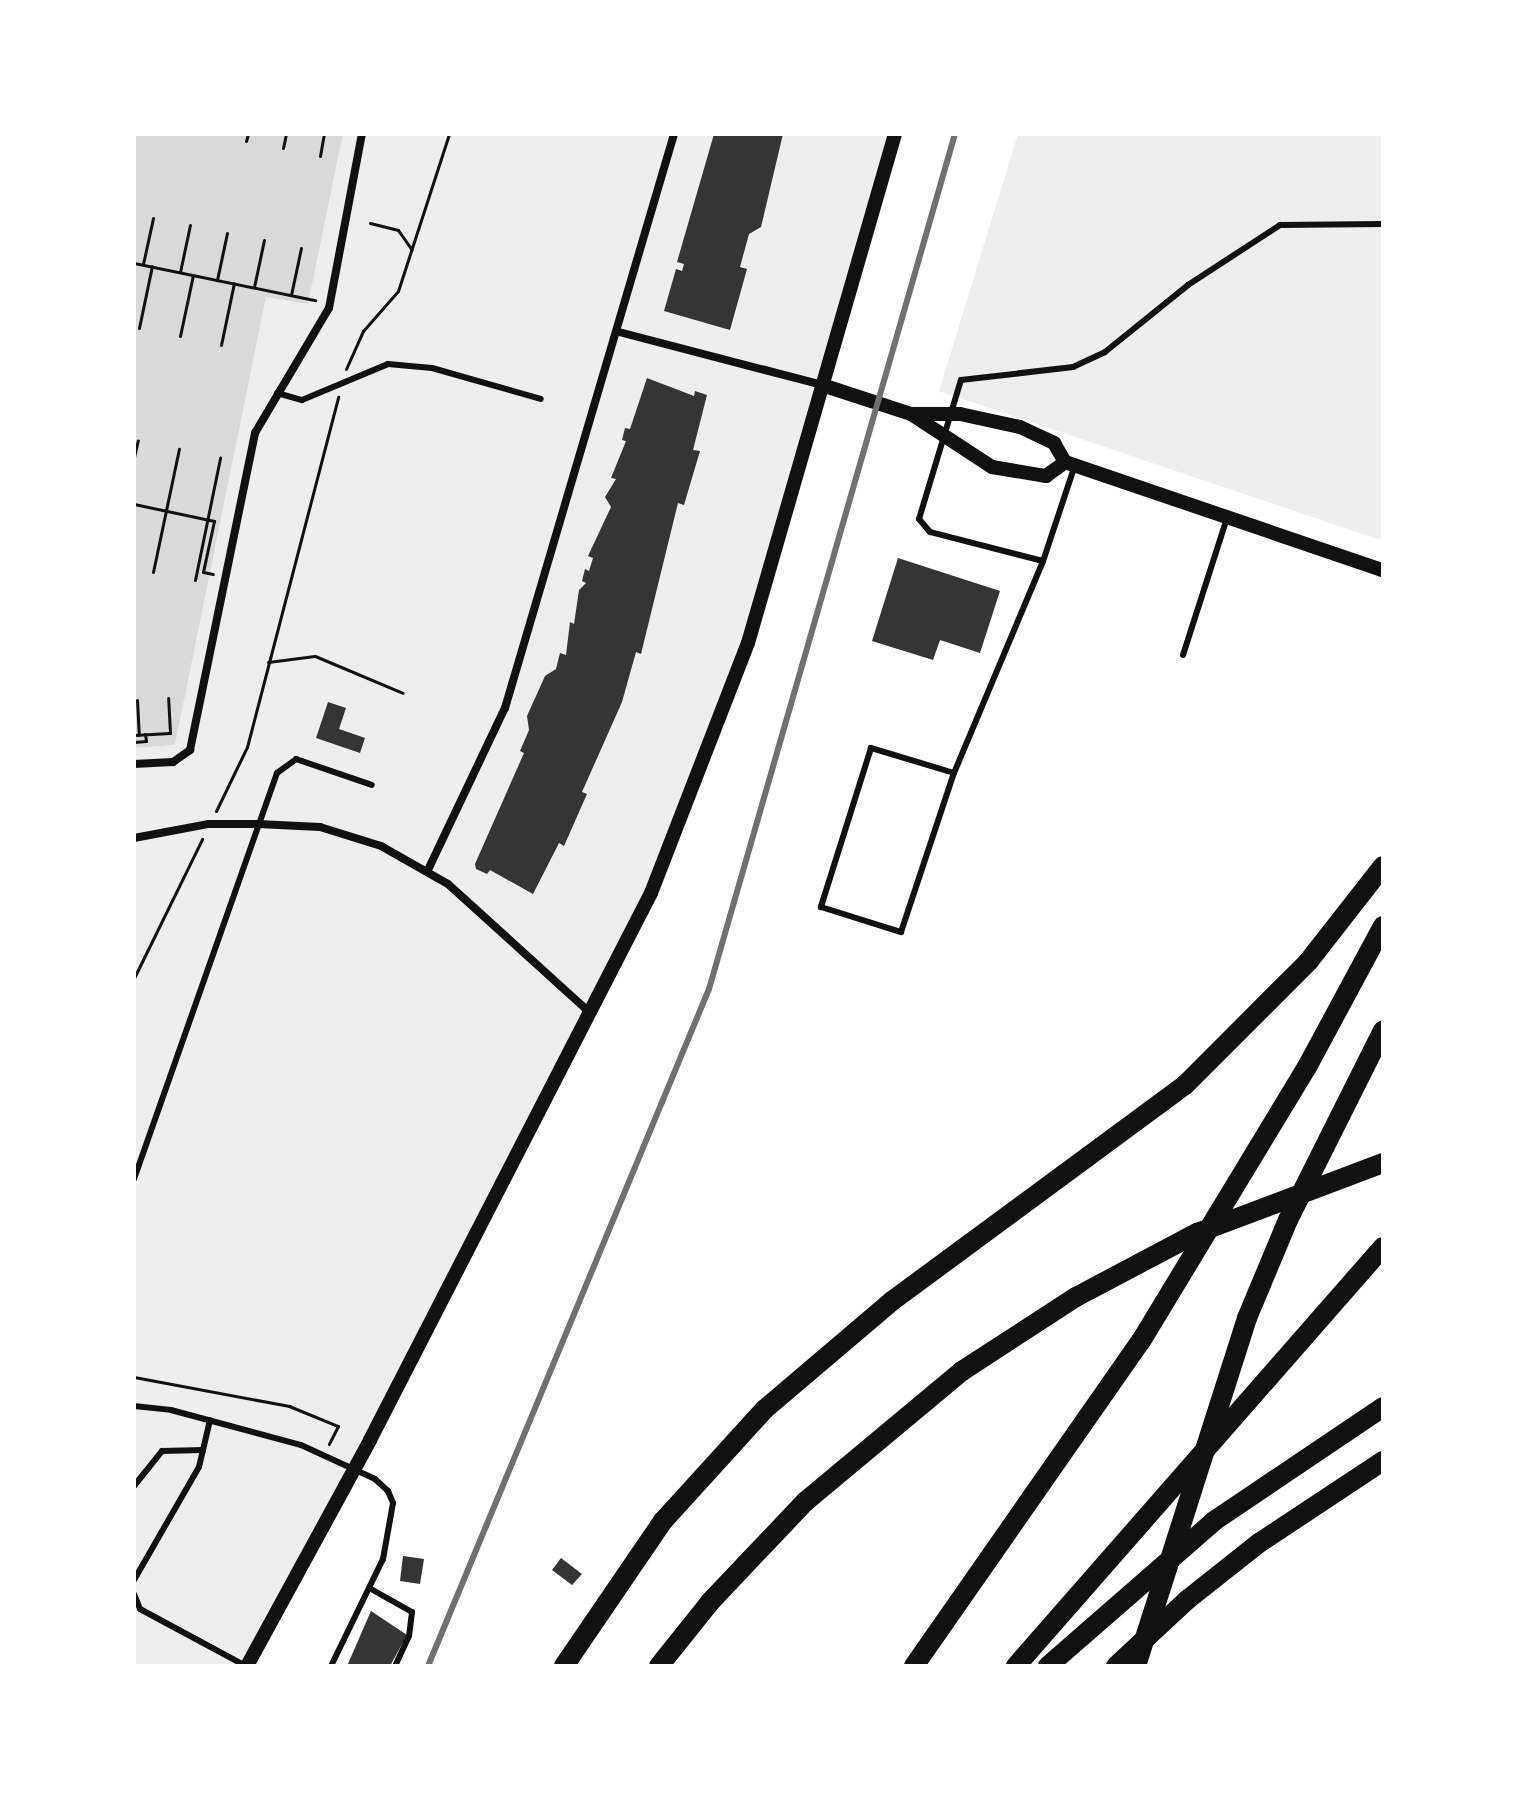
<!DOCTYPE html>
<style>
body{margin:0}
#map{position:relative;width:1517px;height:1800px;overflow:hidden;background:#fff;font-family:Lora,serif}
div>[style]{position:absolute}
.green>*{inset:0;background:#eee}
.water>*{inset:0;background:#d9d9d9}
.building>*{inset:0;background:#353535}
.path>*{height:3px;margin:-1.5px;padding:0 1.5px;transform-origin:1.5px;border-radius:1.5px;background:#111}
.service>*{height:6px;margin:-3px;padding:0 3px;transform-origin:3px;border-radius:3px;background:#111}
.minor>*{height:8px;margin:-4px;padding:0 4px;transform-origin:4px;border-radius:4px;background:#111}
.tertiary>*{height:14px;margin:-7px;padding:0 7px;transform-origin:7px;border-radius:7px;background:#111}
.motorway>*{height:20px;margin:-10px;padding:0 10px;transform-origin:10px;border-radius:10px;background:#111}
.rail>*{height:6px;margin:-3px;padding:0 3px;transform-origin:3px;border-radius:3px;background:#707070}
span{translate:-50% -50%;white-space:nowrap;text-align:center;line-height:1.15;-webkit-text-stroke:8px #fff;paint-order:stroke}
.frame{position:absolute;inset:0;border:136px solid #fff;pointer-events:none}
</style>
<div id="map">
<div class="green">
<i style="clip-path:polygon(343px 134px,888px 134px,748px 642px,651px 893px,252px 1666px,134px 1666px,134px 748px,175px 745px,266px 296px,308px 304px)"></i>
<i style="clip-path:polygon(1018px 134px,1383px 134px,1383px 541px,939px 391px)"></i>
</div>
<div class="water">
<i style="clip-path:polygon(134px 134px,343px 134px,308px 304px,266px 297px,175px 745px,134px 748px)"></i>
</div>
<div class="building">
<i style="clip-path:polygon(714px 134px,783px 134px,761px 227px,749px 234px,740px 267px,747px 269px,730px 330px,664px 311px,676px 269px,682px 271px,684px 264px,677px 262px)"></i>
<i style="clip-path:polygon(647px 378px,694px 396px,695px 391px,707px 395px,693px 450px,700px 451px,684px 505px,678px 503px,641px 654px,636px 652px,622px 702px,582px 792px,587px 794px,564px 846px,559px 843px,533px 894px,490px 870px,487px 874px,476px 869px,475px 864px,524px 753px,520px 751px,529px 730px,527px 716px,545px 676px,556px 669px,560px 653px,566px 655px,570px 622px,574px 624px,579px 590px,586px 583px,582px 581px,585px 569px,589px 571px,593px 558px,588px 556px,611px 507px,605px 497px,616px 479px,611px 478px,626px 441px,622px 440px,625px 428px,630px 429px)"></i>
<i style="clip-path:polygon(898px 558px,1000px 591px,980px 653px,940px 640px,933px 660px,872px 641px)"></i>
<i style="clip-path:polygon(328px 702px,346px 708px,339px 729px,365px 738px,360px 753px,316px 738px)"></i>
<i style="clip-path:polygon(403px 1556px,424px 1559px,420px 1584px,400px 1581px)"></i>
<i style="clip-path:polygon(561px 1558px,582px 1574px,572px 1585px,552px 1570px)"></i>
<i style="clip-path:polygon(371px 1611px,407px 1635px,390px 1666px,347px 1666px)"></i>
</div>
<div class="path">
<i style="left:246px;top:141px;width:7px;rotate:-74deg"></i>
<i style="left:283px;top:148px;width:14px;rotate:-78deg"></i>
<i style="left:320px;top:156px;width:22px;rotate:-80deg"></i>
<i style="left:370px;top:223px;width:29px;rotate:14deg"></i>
<i style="left:398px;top:230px;width:24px;rotate:55deg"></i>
<i style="left:134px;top:263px;width:185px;rotate:11.6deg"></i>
<i style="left:143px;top:264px;width:47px;rotate:-77.7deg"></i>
<i style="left:180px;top:272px;width:48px;rotate:-78deg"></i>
<i style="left:217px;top:280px;width:48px;rotate:-78deg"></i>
<i style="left:254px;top:287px;width:48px;rotate:-78deg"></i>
<i style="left:291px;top:295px;width:48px;rotate:-78deg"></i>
<i style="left:139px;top:328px;width:63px;rotate:-78.2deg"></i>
<i style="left:180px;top:336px;width:62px;rotate:-78deg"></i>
<i style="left:221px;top:345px;width:63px;rotate:-78.2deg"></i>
<i style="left:346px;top:369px;width:42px;rotate:-65.9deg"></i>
<i style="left:363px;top:331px;width:53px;rotate:-48.8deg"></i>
<i style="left:398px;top:291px;width:165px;rotate:-72deg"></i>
<i style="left:134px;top:457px;width:17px;rotate:-77deg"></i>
<i style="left:134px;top:504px;width:82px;rotate:12deg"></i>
<i style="left:214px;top:521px;width:52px;rotate:102.2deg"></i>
<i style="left:203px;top:572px;width:10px;rotate:11deg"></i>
<i style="left:153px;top:572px;width:126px;rotate:-78.1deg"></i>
<i style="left:195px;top:580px;width:125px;rotate:-78.4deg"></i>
<i style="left:268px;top:662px;width:47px;rotate:-7.3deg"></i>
<i style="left:315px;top:656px;width:95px;rotate:22.8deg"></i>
<i style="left:137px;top:700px;width:35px;rotate:87deg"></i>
<i style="left:134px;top:735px;width:36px;rotate:-3deg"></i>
<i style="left:170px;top:733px;width:35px;rotate:-93deg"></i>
<i style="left:134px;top:742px;width:12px;rotate:-5deg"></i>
<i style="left:146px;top:741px;width:7px;rotate:-98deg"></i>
<i style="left:216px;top:811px;width:71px;rotate:-64.2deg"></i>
<i style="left:247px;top:747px;width:362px;rotate:-75.4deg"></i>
<i style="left:134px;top:978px;width:155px;rotate:-63.9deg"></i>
<i style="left:134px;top:1377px;width:158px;rotate:10.6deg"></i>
<i style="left:289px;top:1406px;width:53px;rotate:22.2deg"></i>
<i style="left:338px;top:1426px;width:20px;rotate:117deg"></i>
</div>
<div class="service">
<i style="left:277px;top:393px;width:26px;rotate:16deg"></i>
<i style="left:302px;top:400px;width:93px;rotate:-22.7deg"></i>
<i style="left:388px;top:364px;width:44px;rotate:5.2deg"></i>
<i style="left:432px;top:368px;width:113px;rotate:15.9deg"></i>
<i style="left:1075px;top:465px;width:101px;rotate:108.4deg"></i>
<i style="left:1043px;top:561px;width:117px;rotate:-165.6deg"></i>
<i style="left:930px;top:532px;width:17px;rotate:-130deg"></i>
<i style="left:919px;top:519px;width:145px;rotate:-73.2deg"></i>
<i style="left:961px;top:380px;width:113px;rotate:-6.6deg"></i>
<i style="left:1073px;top:367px;width:35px;rotate:-25deg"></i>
<i style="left:1105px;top:352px;width:107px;rotate:-38.9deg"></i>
<i style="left:1188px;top:285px;width:110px;rotate:-33.1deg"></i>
<i style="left:1280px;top:225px;width:103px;rotate:-0.6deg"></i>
<i style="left:1183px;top:655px;width:144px;rotate:-72.2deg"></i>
<i style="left:954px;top:773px;width:87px;rotate:-163.2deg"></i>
<i style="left:871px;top:748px;width:167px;rotate:107.5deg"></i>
<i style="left:821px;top:907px;width:84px;rotate:17.4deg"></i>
<i style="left:901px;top:932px;width:168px;rotate:-71.6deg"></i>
<i style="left:954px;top:773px;width:230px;rotate:-67.2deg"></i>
<i style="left:134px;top:1179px;width:430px;rotate:-70.6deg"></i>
<i style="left:277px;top:773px;width:24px;rotate:-36deg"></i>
<i style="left:296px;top:759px;width:80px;rotate:18.9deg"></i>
<i style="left:134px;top:1406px;width:37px;rotate:6deg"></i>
<i style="left:171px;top:1410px;width:135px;rotate:15.1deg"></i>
<i style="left:301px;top:1445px;width:81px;rotate:24.7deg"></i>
<i style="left:375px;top:1479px;width:18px;rotate:43deg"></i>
<i style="left:388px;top:1491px;width:13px;rotate:67deg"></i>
<i style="left:393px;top:1503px;width:57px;rotate:100.1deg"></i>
<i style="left:383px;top:1559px;width:119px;rotate:115.9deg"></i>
<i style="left:134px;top:1486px;width:45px;rotate:-51.3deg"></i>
<i style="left:162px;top:1451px;width:41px;rotate:-1.4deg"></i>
<i style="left:134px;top:1580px;width:130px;rotate:-60.1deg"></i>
<i style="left:199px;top:1467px;width:48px;rotate:-76.8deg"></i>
<i style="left:371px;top:1589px;width:47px;rotate:29.3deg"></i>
<i style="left:412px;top:1612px;width:24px;rotate:97deg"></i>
<i style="left:409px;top:1636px;width:33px;rotate:115deg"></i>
<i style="left:134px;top:1594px;width:16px;rotate:68deg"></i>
<i style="left:140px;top:1609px;width:120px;rotate:28.3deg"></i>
</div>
<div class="minor">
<i style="left:619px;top:332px;width:210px;rotate:14.6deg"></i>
<i style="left:134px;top:764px;width:39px;rotate:-3deg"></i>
<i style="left:173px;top:762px;width:21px;rotate:-35deg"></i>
<i style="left:190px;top:750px;width:324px;rotate:-78.4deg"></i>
<i style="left:255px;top:433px;width:145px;rotate:-59.4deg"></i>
<i style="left:329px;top:308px;width:177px;rotate:-79.3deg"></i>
<i style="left:134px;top:838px;width:75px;rotate:-10.7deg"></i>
<i style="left:208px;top:824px;width:50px"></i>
<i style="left:258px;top:824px;width:62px;rotate:2.8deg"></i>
<i style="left:320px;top:827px;width:64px;rotate:17.3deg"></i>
<i style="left:381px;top:846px;width:77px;rotate:29.6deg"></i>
<i style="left:448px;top:884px;width:190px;rotate:42.2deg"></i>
<i style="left:427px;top:872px;width:182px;rotate:-64.6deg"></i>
<i style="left:505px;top:708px;width:598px;rotate:-73.59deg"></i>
</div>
<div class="tertiary">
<i style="left:822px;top:385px;width:94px;rotate:18deg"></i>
<i style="left:911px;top:414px;width:97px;rotate:33.2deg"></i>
<i style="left:992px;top:467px;width:55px;rotate:9.5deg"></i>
<i style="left:1046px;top:476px;width:24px;rotate:-36deg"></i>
<i style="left:911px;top:414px;width:49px"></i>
<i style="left:960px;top:414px;width:61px;rotate:12.2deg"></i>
<i style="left:1020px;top:427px;width:38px;rotate:25deg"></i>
<i style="left:1054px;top:443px;width:22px;rotate:60deg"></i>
<i style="left:1065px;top:462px;width:336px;rotate:18.8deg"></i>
<i style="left:247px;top:1666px;width:257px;rotate:-61.4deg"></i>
<i style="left:370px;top:1440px;width:615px;rotate:-62.81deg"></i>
<i style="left:651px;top:893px;width:268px;rotate:-68.8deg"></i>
<i style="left:748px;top:643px;width:530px;rotate:-73.89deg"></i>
</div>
<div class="motorway">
<i style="left:564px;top:1666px;width:176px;rotate:-55.7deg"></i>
<i style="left:663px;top:1521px;width:151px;rotate:-47.7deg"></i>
<i style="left:765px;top:1409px;width:167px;rotate:-40.4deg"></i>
<i style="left:892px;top:1301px;width:364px;rotate:-36.4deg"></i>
<i style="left:1185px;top:1085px;width:174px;rotate:-45deg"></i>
<i style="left:1308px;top:962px;width:122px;rotate:-52deg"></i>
<i style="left:659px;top:1666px;width:82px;rotate:-51.4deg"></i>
<i style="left:710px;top:1602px;width:139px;rotate:-46.5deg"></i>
<i style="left:806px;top:1501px;width:203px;rotate:-39.8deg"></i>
<i style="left:962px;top:1371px;width:136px;rotate:-33deg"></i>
<i style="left:1076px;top:1297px;width:137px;rotate:-27.9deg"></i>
<i style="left:1197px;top:1233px;width:199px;rotate:-20.6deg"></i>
<i style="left:914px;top:1666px;width:396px;rotate:-55.1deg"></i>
<i style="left:1141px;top:1341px;width:320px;rotate:-58.8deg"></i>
<i style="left:1307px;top:1067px;width:160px;rotate:-61.7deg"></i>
<i style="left:1016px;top:1666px;width:557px;rotate:-48.79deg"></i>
<i style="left:1048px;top:1666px;width:220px;rotate:-41.1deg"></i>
<i style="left:1214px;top:1521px;width:204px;rotate:-34deg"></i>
<i style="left:1116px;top:1666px;width:97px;rotate:-42.9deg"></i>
<i style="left:1187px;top:1600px;width:92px;rotate:-38.4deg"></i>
<i style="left:1259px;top:1543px;width:149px;rotate:-33.5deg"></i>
<i style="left:1136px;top:1666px;width:365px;rotate:-72.3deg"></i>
<i style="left:1247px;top:1318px;width:106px;rotate:-67.3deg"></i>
<i style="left:1288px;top:1220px;width:212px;rotate:-63.4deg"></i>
</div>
<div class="rail">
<i style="left:428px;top:1666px;width:733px;rotate:-67.46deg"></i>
<i style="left:709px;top:989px;width:890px;rotate:-73.95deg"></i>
</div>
<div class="frame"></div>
</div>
